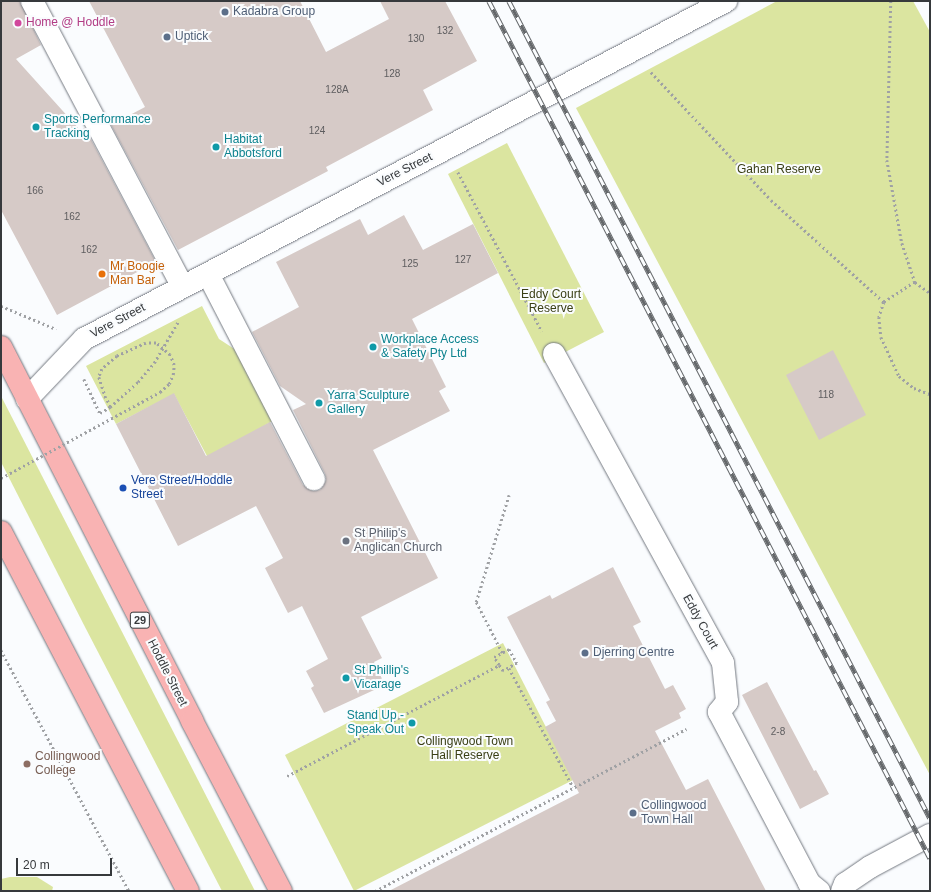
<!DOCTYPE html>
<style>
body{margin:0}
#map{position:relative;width:931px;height:892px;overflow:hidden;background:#fafcfe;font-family:Helvetica,sans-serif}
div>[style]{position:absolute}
.green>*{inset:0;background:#dbe5a0}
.building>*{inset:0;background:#d6cac7}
.path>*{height:2.5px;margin-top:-1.25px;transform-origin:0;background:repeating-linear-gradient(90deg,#9fa1a4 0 2px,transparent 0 5px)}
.roads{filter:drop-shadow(0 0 1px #747981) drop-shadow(0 0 1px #747981)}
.minor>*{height:22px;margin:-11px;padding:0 11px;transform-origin:11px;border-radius:11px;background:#fff}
.highway>*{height:22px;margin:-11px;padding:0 11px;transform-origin:11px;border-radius:11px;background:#f9b3b3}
.rail>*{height:4.5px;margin-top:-2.25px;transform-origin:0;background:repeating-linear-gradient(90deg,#fafcfe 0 9px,#65686b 0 18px);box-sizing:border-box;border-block:1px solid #65686b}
.path-bridge>*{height:2.5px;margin-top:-1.25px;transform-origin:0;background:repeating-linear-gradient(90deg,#9fa1a4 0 2px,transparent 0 5px)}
.dots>*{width:11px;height:11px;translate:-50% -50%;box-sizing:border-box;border:2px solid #fafcfe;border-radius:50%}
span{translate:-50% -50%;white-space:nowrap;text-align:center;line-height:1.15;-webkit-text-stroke:4px #fafcfe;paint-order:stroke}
.number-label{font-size:10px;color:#5e5d5f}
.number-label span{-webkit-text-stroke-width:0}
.shield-label span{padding:1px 3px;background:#fafcfe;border:1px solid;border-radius:3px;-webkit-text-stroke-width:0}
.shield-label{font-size:11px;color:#36393c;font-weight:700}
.service-label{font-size:12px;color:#4e5e75}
.left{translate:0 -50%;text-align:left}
.hotel-label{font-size:12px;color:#b23c85}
.culture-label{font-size:12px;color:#0d838f}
.right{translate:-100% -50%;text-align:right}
.street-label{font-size:12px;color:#36393c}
.park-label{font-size:12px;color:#3a3f15}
.food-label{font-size:12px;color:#c56008}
.transit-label{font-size:12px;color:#164399}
.worship-label{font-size:12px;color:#5b616d}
.education-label{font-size:12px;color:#785e54}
.frame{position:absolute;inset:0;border:2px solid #36393c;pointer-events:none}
.scale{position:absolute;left:16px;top:858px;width:96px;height:18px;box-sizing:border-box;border:2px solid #36393c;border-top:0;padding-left:5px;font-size:12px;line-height:14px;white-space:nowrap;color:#36393c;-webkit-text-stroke:3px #fafcfe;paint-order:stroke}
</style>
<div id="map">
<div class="green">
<i style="clip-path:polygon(777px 1px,913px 1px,930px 32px,930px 775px,576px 108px)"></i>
<i style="clip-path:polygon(507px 143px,604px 332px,544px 363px,448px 174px)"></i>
<i style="clip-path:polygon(202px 306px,219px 339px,242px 354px,276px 419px,208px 458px,174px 394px,116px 424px,86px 366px)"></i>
<i style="clip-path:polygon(1px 396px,255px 891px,222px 891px,85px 627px,1px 462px)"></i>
<i style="clip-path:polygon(503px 643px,573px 780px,354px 891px,285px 755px)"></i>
<i style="clip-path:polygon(10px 877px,37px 877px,53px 887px,52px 891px,1px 891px,1px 879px)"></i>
</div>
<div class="building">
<i style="clip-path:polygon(1px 1px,20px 1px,41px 45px,16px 59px,80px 130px,85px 128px,156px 262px,57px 315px,1px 210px)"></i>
<i style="clip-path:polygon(89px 1px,300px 1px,326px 52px,389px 19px,380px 1px,445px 1px,477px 61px,423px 90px,433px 110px,326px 167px,328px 171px,178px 250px,111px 125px,145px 107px)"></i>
<i style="clip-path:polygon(404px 215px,423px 250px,473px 224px,498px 273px,412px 319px,446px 387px,439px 391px,450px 411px,373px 450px,438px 578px,361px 617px,382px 658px,374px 662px,385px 685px,324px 713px,311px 688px,314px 686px,306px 671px,328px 659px,302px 606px,288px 613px,265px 568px,283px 558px,256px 506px,178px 546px,116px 424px,174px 393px,206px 456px,270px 422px,303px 485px,313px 491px,320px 490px,326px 480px,325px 474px,293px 410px,306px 404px,280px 386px,252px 332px,299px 307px,276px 262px,360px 219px,368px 235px)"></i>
<i style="clip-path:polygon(833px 350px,866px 415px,819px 440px,786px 375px)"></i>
<i style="clip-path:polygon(613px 567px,641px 622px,633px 626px,665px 689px,673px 685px,686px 709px,679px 713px,681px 718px,655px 731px,686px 790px,708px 779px,766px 891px,389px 891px,579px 793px,545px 727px,556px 721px,546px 702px,550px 700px,507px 617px,550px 595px,552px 599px)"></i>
<i style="clip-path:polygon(767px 682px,814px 771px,816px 770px,829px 794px,800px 809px,742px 695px)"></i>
</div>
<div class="path">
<i style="left:891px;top:1px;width:159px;rotate:91.4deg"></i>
<i style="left:887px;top:160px;width:84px;rotate:79.8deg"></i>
<i style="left:902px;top:243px;width:41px;rotate:71.6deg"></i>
<i style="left:915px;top:282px;width:19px;rotate:36deg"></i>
<i style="left:651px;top:72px;width:175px;rotate:46.8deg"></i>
<i style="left:771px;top:200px;width:152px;rotate:42.1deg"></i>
<i style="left:458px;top:172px;width:180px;rotate:62.2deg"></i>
<i style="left:915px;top:282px;width:37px;rotate:147deg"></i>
<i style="left:884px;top:302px;width:16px;rotate:108deg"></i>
<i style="left:879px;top:317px;width:20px;rotate:84deg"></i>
<i style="left:881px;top:337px;width:43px;rotate:65.2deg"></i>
<i style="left:899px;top:376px;width:19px;rotate:39deg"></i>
<i style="left:914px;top:388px;width:17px;rotate:21deg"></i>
<i style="left:1px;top:306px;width:60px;rotate:22.7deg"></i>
<i style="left:84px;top:379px;width:38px;rotate:65deg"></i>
<i style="left:100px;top:413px;width:12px;rotate:-31deg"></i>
<i style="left:110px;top:407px;width:10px;rotate:-114deg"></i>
<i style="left:110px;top:407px;width:38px;rotate:-42deg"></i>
<i style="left:138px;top:382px;width:25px;rotate:-50deg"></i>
<i style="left:154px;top:363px;width:48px;rotate:-59.7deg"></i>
<i style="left:1px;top:650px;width:273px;rotate:62deg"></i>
<i style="left:502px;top:653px;width:57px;rotate:-117deg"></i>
<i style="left:476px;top:602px;width:112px;rotate:-72.9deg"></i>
<i style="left:509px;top:668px;width:135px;rotate:61.7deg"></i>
<i style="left:287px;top:776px;width:239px;rotate:-27.6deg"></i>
<i style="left:499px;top:665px;width:9px;rotate:-122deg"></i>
<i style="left:494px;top:657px;width:17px;rotate:-28deg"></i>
<i style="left:509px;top:649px;width:16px;rotate:60deg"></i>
<i style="left:517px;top:663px;width:16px;rotate:150deg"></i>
<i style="left:503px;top:671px;width:7px;rotate:-124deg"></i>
<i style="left:375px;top:891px;width:351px;rotate:-27.5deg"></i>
</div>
<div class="roads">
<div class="minor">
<i style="left:32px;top:1px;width:323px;rotate:62.2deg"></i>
<i style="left:208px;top:274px;width:231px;rotate:62.7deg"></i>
<i style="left:554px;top:354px;width:352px;rotate:61.3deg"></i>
<i style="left:723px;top:663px;width:39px;rotate:84deg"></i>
<i style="left:727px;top:702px;width:13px;rotate:129deg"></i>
<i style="left:719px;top:712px;width:193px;rotate:62.2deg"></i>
<i style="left:809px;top:883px;width:13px;rotate:39deg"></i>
<i style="left:27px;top:399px;width:83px;rotate:-46.5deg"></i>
<i style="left:84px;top:339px;width:726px;rotate:-27.77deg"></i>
<i style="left:842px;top:891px;width:8px;rotate:-67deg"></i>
<i style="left:845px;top:884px;width:30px;rotate:-34deg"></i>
<i style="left:870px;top:867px;width:68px;rotate:-28.1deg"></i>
</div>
<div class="highway">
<i style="left:1px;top:347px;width:420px;rotate:62.9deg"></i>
<i style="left:192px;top:721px;width:192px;rotate:62.4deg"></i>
<i style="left:1px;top:532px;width:405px;rotate:62.5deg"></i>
</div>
</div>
<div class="rail">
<i style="left:489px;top:1px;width:964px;rotate:62.77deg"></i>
<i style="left:509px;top:1px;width:919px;rotate:62.74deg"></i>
</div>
<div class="path-bridge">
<i style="left:1px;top:478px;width:181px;rotate:-28.4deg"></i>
<i style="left:160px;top:392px;width:12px;rotate:-42deg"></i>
<i style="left:169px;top:384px;width:10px;rotate:-66deg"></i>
<i style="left:173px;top:375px;width:10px;rotate:-84deg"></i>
<i style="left:174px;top:365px;width:11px;rotate:-112deg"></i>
<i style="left:170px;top:355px;width:18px;rotate:-139deg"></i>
<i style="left:156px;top:343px;width:10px;rotate:180deg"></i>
<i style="left:146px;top:343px;width:32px;rotate:156deg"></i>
<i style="left:117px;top:356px;width:20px;rotate:139deg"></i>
<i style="left:102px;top:369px;width:9px;rotate:111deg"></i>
<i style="left:99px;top:377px;width:22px;rotate:72deg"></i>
</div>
<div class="dots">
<i style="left:225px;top:12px;background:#5c6f8a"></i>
<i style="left:18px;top:23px;background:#d1479c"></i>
<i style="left:167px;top:37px;background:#5c6f8a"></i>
<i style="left:36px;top:127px;background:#0f9aa8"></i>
<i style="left:216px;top:147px;background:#0f9aa8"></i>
<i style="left:102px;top:274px;background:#e8710a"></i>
<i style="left:373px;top:347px;background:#0f9aa8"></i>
<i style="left:319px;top:403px;background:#0f9aa8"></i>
<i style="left:123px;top:488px;background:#1a4fb4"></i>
<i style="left:346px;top:541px;background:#6b7280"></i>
<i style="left:585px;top:653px;background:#5c6f8a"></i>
<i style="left:346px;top:678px;background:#0f9aa8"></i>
<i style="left:412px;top:723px;background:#0f9aa8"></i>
<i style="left:27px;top:764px;background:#8d6e63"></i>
<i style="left:633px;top:813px;background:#5c6f8a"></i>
</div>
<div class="number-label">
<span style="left:445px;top:31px">132</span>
<span style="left:416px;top:39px">130</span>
<span style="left:392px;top:74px">128</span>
<span style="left:337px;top:90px">128A</span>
<span style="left:317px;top:131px">124</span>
<span style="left:35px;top:191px">166</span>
<span style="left:72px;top:217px">162</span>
<span style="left:89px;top:250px">162</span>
<span style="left:463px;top:260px">127</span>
<span style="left:410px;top:264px">125</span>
<span style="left:826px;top:395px">118</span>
<span style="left:778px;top:732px">2-8</span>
</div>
<div class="shield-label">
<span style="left:140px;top:620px">29</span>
</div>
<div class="service-label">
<span class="left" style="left:233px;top:12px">Kadabra Group</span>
<span class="left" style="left:175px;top:37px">Uptick</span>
<span class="left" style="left:593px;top:653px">Djerring Centre</span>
<span class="left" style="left:641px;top:813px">Collingwood<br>Town Hall</span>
</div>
<div class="hotel-label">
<span class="left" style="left:26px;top:23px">Home @ Hoddle</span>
</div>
<div class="culture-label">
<span class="left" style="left:44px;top:127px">Sports Performance<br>Tracking</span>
<span class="left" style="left:224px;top:147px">Habitat<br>Abbotsford</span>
<span class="left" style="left:381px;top:347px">Workplace Access<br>&amp; Safety Pty Ltd</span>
<span class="left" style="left:327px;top:403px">Yarra Sculpture<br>Gallery</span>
<span class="left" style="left:354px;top:678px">St Phillip's<br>Vicarage</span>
<span class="right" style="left:404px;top:723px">Stand Up -<br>Speak Out</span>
</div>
<div class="street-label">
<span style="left:405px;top:170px;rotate:-27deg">Vere Street</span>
<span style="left:118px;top:321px;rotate:-28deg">Vere Street</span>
<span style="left:700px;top:622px;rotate:61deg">Eddy Court</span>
<span style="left:167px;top:673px;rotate:63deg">Hoddle Street</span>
</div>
<div class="park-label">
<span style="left:779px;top:170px">Gahan Reserve</span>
<span style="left:551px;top:302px">Eddy Court<br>Reserve</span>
<span style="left:465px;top:749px">Collingwood Town<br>Hall Reserve</span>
</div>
<div class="food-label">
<span class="left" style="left:110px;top:274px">Mr Boogie<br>Man Bar</span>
</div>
<div class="transit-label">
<span class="left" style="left:131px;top:488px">Vere Street/Hoddle<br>Street</span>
</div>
<div class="worship-label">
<span class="left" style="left:354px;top:541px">St Philip's<br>Anglican Church</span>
</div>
<div class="education-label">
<span class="left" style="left:35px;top:764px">Collingwood<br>College</span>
</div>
<div class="frame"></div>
<div class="scale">20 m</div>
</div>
